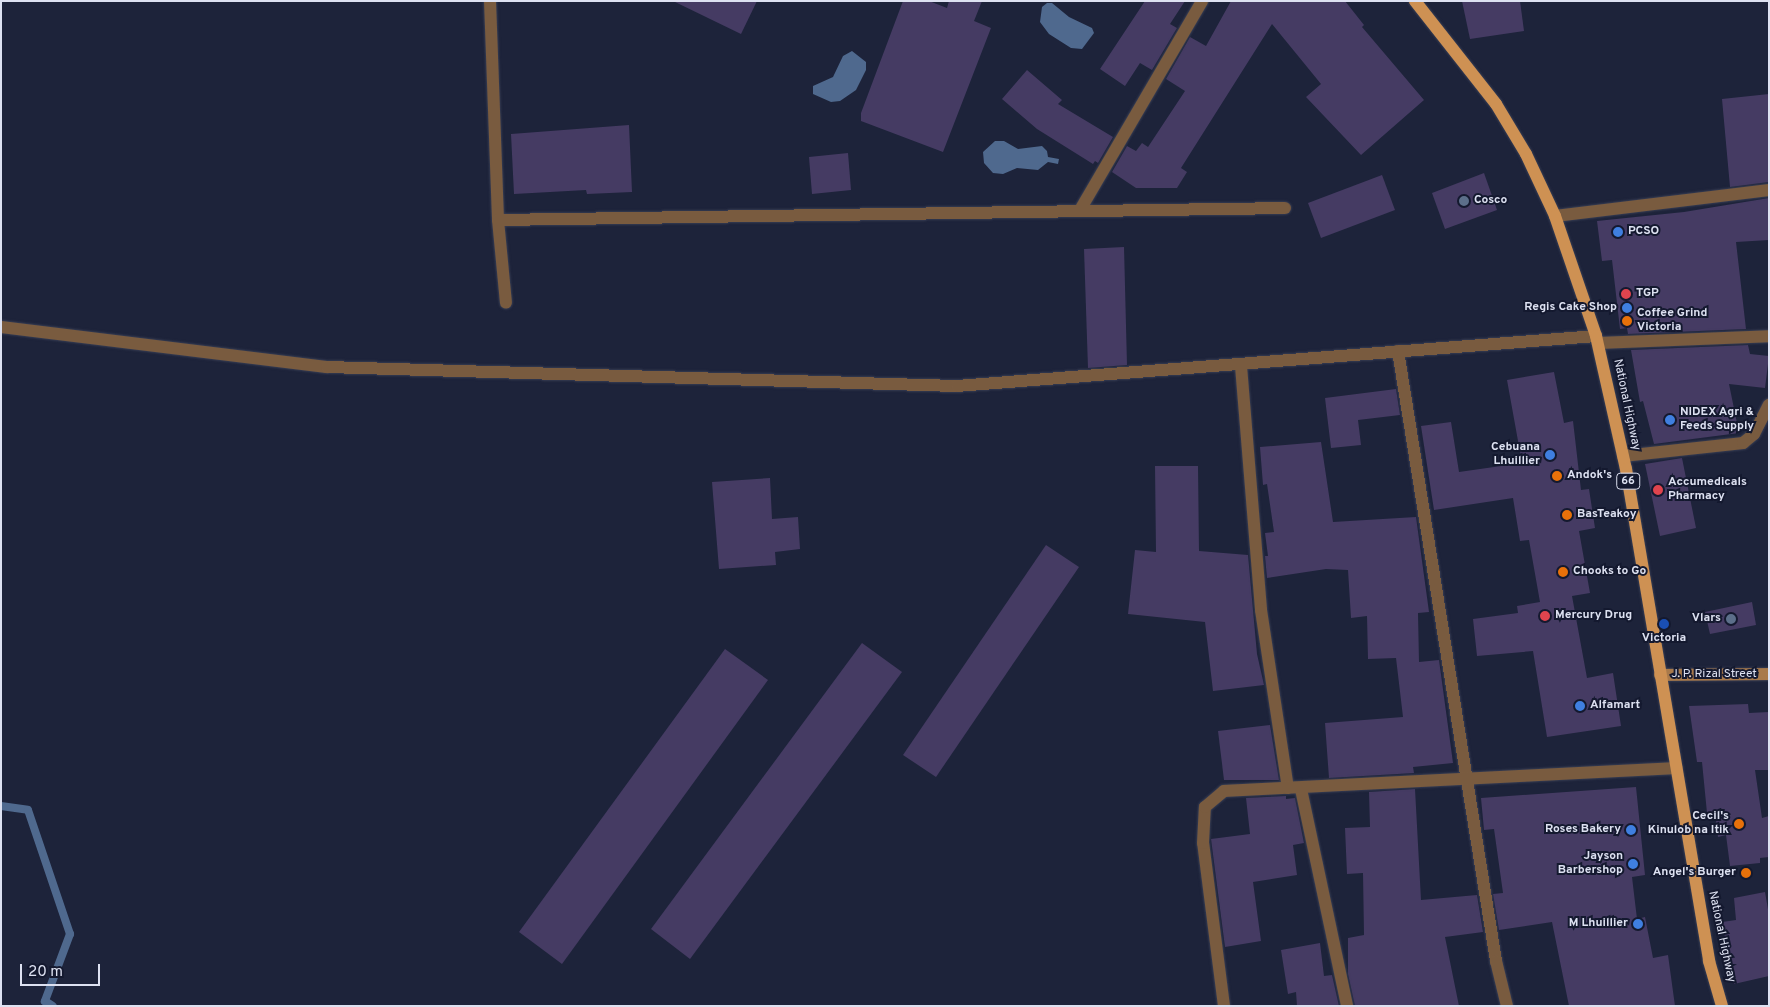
<!DOCTYPE html>
<style>
body{margin:0}
#map{position:relative;width:1770px;height:1007px;overflow:hidden;background:#1d233a;font-family:Overpass,sans-serif}
div>[style]{position:absolute}
.water>*{inset:0;background:#4f698e}
.stream>*{height:8px;margin:-4px;padding:0 4px;transform-origin:4px;border-radius:4px;background:#4f698e}
.building>*{inset:0;background:#453b63}
.roads{filter:drop-shadow(0 0 1px #383e54) drop-shadow(0 0 1px #383e54)}
.service>*{height:12px;margin:-6px;padding:0 6px;transform-origin:6px;border-radius:6px;background:#795b3f}
.minor>*{height:12px;margin:-6px;padding:0 6px;transform-origin:6px;border-radius:6px;background:#795b3f}
.tertiary>*{height:12px;margin:-6px;padding:0 6px;transform-origin:6px;border-radius:6px;background:#795b3f}
.secondary>*{height:12px;margin:-6px;padding:0 6px;transform-origin:6px;border-radius:6px;background:#a97a4b}
.primary>*{height:12px;margin:-6px;padding:0 6px;transform-origin:6px;border-radius:6px;background:#ce9153}
.dots>*{width:14px;height:14px;translate:-50% -50%;box-sizing:border-box;border:2px solid #14192f;border-radius:50%}
span{translate:-50% -50%;white-space:nowrap;text-align:center;line-height:1.15;-webkit-text-stroke:4px #14192f;paint-order:stroke}
.shield-label span{padding:1px 4px;background:#14192f;border:1px solid;border-radius:4px;-webkit-text-stroke-width:0}
.shield-label{font-size:11px;color:#dde1f1;font-weight:700}
.poi-label{font-size:12px;color:#dde1f1;font-weight:700}
.left{translate:0 -50%;text-align:left}
.right{translate:-100% -50%;text-align:right}
.street-label{font-size:12px;color:#dde1f1}
.frame{position:absolute;inset:0;border:2px solid #dde1f1;pointer-events:none}
.scale{position:absolute;left:20px;top:964px;width:80px;height:22px;box-sizing:border-box;border:2px solid #dde1f1;border-top:0;padding-left:6px;font-size:15px;line-height:18px;white-space:nowrap;color:#dde1f1;-webkit-text-stroke:4px #14192f;paint-order:stroke}
</style>
<div id="map">
<div class="water">
<i style="clip-path:polygon(1047px 3px,1052px 3px,1069px 17px,1092px 28px,1094px 33px,1082px 49px,1071px 48px,1049px 34px,1040px 22px,1042px 7px)"></i>
<i style="clip-path:polygon(852px 51px,866px 62px,866px 70px,856px 90px,840px 101px,831px 102px,813px 94px,813px 86px,833px 77px,843px 56px)"></i>
<i style="clip-path:polygon(995px 141px,1004px 141px,1018px 149px,1042px 146px,1047px 151px,1048px 157px,1059px 159px,1058px 164px,1048px 162px,1038px 170px,1017px 168px,1003px 174px,993px 173px,984px 163px,983px 152px)"></i>
</div>
<div class="stream">
<i style="left:1px;top:806px;width:27px;rotate:8deg"></i>
<i style="left:28px;top:810px;width:131px;rotate:71.3deg"></i>
<i style="left:70px;top:934px;width:72px;rotate:110.5deg"></i>
<i style="left:45px;top:1001px;width:9px;rotate:32deg"></i>
</div>
<div class="building">
<i style="clip-path:polygon(673px 1px,757px 1px,741px 34px)"></i>
<i style="clip-path:polygon(903px 1px,929px 1px,947px 8px,949px 1px,982px 1px,974px 21px,991px 28px,943px 152px,861px 121px,861px 113px)"></i>
<i style="clip-path:polygon(1145px 1px,1185px 1px,1170px 24px,1177px 28px,1152px 70px,1140px 63px,1125px 86px,1100px 69px)"></i>
<i style="clip-path:polygon(1231px 1px,1345px 1px,1364px 25px,1362px 27px,1424px 100px,1361px 155px,1306px 97px,1321px 84px,1272px 24px,1181px 168px,1187px 172px,1177px 188px,1136px 188px,1112px 172px,1127px 146px,1136px 151px,1142px 143px,1148px 147px,1185px 91px,1166px 79px,1190px 37px,1206px 46px)"></i>
<i style="clip-path:polygon(1462px 1px,1520px 1px,1524px 31px,1470px 39px)"></i>
<i style="clip-path:polygon(1027px 70px,1062px 100px,1058px 104px,1113px 137px,1098px 163px,1095px 161px,1093px 164px,1037px 129px,1002px 99px)"></i>
<i style="clip-path:polygon(1769px 94px,1769px 182px,1730px 187px,1722px 99px)"></i>
<i style="clip-path:polygon(629px 125px,632px 192px,587px 194px,586px 190px,514px 194px,511px 134px)"></i>
<i style="clip-path:polygon(848px 153px,851px 190px,812px 194px,809px 157px)"></i>
<i style="clip-path:polygon(1484px 173px,1497px 210px,1445px 229px,1432px 193px)"></i>
<i style="clip-path:polygon(1382px 175px,1395px 210px,1321px 238px,1308px 203px)"></i>
<i style="clip-path:polygon(1769px 198px,1769px 240px,1736px 242px,1746px 329px,1628px 334px,1627px 328px,1620px 329px,1612px 260px,1602px 261px,1597px 221px,1684px 212px)"></i>
<i style="clip-path:polygon(1124px 247px,1127px 365px,1088px 368px,1084px 249px)"></i>
<i style="clip-path:polygon(1748px 345px,1750px 354px,1769px 356px,1765px 388px,1729px 384px,1739px 433px,1654px 444px,1643px 401px,1640px 402px,1631px 350px)"></i>
<i style="clip-path:polygon(1554px 372px,1564px 423px,1573px 421px,1581px 490px,1589px 489px,1595px 528px,1579px 531px,1590px 593px,1572px 596px,1587px 678px,1613px 673px,1621px 726px,1547px 737px,1533px 651px,1477px 656px,1473px 619px,1518px 613px,1517px 606px,1540px 602px,1529px 540px,1520px 541px,1513px 498px,1434px 510px,1421px 426px,1451px 422px,1459px 472px,1522px 463px,1507px 380px)"></i>
<i style="clip-path:polygon(1396px 389px,1400px 415px,1358px 420px,1361px 445px,1331px 448px,1325px 398px)"></i>
<i style="clip-path:polygon(1321px 442px,1333px 522px,1416px 517px,1429px 612px,1418px 613px,1419px 662px,1439px 660px,1453px 763px,1413px 767px,1414px 773px,1329px 778px,1325px 723px,1403px 717px,1396px 658px,1368px 659px,1367px 616px,1351px 618px,1348px 570px,1326px 569px,1267px 578px,1265px 556px,1268px 556px,1265px 533px,1274px 532px,1267px 484px,1263px 485px,1260px 447px)"></i>
<i style="clip-path:polygon(1682px 458px,1696px 528px,1660px 536px,1645px 464px)"></i>
<i style="clip-path:polygon(1155px 466px,1198px 466px,1199px 551px,1248px 555px,1257px 654px,1264px 685px,1213px 691px,1205px 622px,1128px 614px,1135px 550px,1156px 552px)"></i>
<i style="clip-path:polygon(770px 478px,772px 519px,798px 517px,800px 549px,775px 552px,776px 565px,719px 569px,712px 482px)"></i>
<i style="clip-path:polygon(1046px 545px,1079px 567px,936px 777px,903px 755px)"></i>
<i style="clip-path:polygon(1752px 602px,1756px 625px,1710px 634px,1705px 612px)"></i>
<i style="clip-path:polygon(862px 643px,902px 672px,690px 959px,651px 929px)"></i>
<i style="clip-path:polygon(725px 649px,768px 680px,562px 964px,519px 932px)"></i>
<i style="clip-path:polygon(1748px 704px,1749px 713px,1769px 712px,1769px 770px,1755px 770px,1762px 818px,1769px 816px,1769px 857px,1760px 858px,1760px 863px,1730px 866px,1726px 835px,1718px 837px,1715px 812px,1707px 813px,1702px 762px,1697px 762px,1689px 706px)"></i>
<i style="clip-path:polygon(1270px 725px,1279px 780px,1224px 780px,1218px 731px)"></i>
<i style="clip-path:polygon(1636px 787px,1645px 875px,1632px 877px,1637px 919px,1645px 917px,1653px 958px,1668px 955px,1675px 1006px,1569px 1006px,1552px 922px,1499px 930px,1493px 894px,1503px 893px,1494px 829px,1484px 830px,1481px 798px)"></i>
<i style="clip-path:polygon(1415px 789px,1421px 900px,1477px 895px,1483px 932px,1445px 937px,1459px 1006px,1355px 1006px,1348px 974px,1348px 938px,1364px 935px,1363px 873px,1347px 874px,1345px 828px,1370px 827px,1369px 792px)"></i>
<i style="clip-path:polygon(1286px 796px,1286px 799px,1295px 798px,1304px 843px,1293px 845px,1297px 875px,1253px 882px,1261px 941px,1225px 947px,1211px 839px,1250px 834px,1246px 798px)"></i>
<i style="clip-path:polygon(1765px 892px,1769px 915px,1769px 976px,1734px 984px,1722px 922px,1736px 920px,1734px 898px)"></i>
<i style="clip-path:polygon(1320px 943px,1324px 976px,1332px 975px,1339px 1006px,1297px 1006px,1296px 992px,1288px 994px,1281px 950px)"></i>
</div>
<div class="roads">
<div class="service">
<i style="left:1555px;top:216px;width:216px;rotate:-6.9deg"></i>
<i style="left:1598px;top:343px;width:171px;rotate:-2.3deg"></i>
<i style="left:1623px;top:456px;width:121px;rotate:-6.2deg"></i>
<i style="left:1743px;top:443px;width:14px;rotate:-39deg"></i>
<i style="left:1754px;top:434px;width:33px;rotate:-63deg"></i>
</div>
<div class="minor">
<i style="left:490px;top:1px;width:219px;rotate:87.9deg"></i>
<i style="left:498px;top:220px;width:83px;rotate:84.5deg"></i>
<i style="left:1080px;top:210px;width:242px;rotate:-59.7deg"></i>
<i style="left:498px;top:220px;width:787px;rotate:-0.87deg"></i>
<i style="left:1398px;top:351px;width:618px;rotate:80.87deg"></i>
<i style="left:1496px;top:961px;width:46px;rotate:76.3deg"></i>
<i style="left:1241px;top:366px;width:245px;rotate:85.3deg"></i>
<i style="left:1261px;top:610px;width:180px;rotate:81.4deg"></i>
<i style="left:1301px;top:789px;width:222px;rotate:78deg"></i>
<i style="left:1224px;top:1006px;width:164px;rotate:-97.3deg"></i>
<i style="left:1203px;top:843px;width:36px;rotate:-87deg"></i>
<i style="left:1205px;top:807px;width:25px;rotate:-40deg"></i>
<i style="left:1224px;top:791px;width:453px;rotate:-2.9deg"></i>
</div>
<div class="tertiary">
<i style="left:1px;top:327px;width:328px;rotate:7deg"></i>
<i style="left:327px;top:367px;width:630px;rotate:1.73deg"></i>
<i style="left:957px;top:386px;width:641px;rotate:-4.47deg"></i>
</div>
<div class="secondary">
<i style="left:1660px;top:675px;width:109px;rotate:-0.5deg"></i>
</div>
<div class="primary">
<i style="left:1415px;top:1px;width:131px;rotate:51.8deg"></i>
<i style="left:1496px;top:104px;width:58px;rotate:59deg"></i>
<i style="left:1526px;top:154px;width:68px;rotate:64.9deg"></i>
<i style="left:1555px;top:216px;width:127px;rotate:71.1deg"></i>
<i style="left:1596px;top:336px;width:136px;rotate:77.3deg"></i>
<i style="left:1626px;top:469px;width:499px;rotate:80.4deg"></i>
<i style="left:1709px;top:961px;width:47px;rotate:73.9deg"></i>
</div>
</div>
<div class="dots">
<i style="left:1464px;top:201px;background:#5c6f8a"></i>
<i style="left:1618px;top:232px;background:#3f7fe0"></i>
<i style="left:1626px;top:294px;background:#e0444e"></i>
<i style="left:1627px;top:308px;background:#3f7fe0"></i>
<i style="left:1627px;top:321px;background:#e8710a"></i>
<i style="left:1670px;top:420px;background:#3f7fe0"></i>
<i style="left:1550px;top:455px;background:#3f7fe0"></i>
<i style="left:1557px;top:476px;background:#e8710a"></i>
<i style="left:1658px;top:490px;background:#e0444e"></i>
<i style="left:1567px;top:515px;background:#e8710a"></i>
<i style="left:1563px;top:572px;background:#e8710a"></i>
<i style="left:1545px;top:616px;background:#e0444e"></i>
<i style="left:1731px;top:619px;background:#5c6f8a"></i>
<i style="left:1664px;top:624px;background:#1a4fb4"></i>
<i style="left:1580px;top:706px;background:#3f7fe0"></i>
<i style="left:1739px;top:824px;background:#e8710a"></i>
<i style="left:1631px;top:830px;background:#3f7fe0"></i>
<i style="left:1633px;top:864px;background:#3f7fe0"></i>
<i style="left:1746px;top:873px;background:#e8710a"></i>
<i style="left:1638px;top:924px;background:#3f7fe0"></i>
</div>
<div class="shield-label">
<span style="left:1628px;top:481px">66</span>
</div>
<div class="poi-label">
<span class="left" style="left:1474px;top:201px">Cosco</span>
<span class="left" style="left:1628px;top:232px">PCSO</span>
<span class="left" style="left:1636px;top:294px">TGP</span>
<span class="right" style="left:1617px;top:308px">Regis Cake Shop</span>
<span class="left" style="left:1637px;top:321px">Coffee Grind<br>Victoria</span>
<span class="left" style="left:1680px;top:420px">NIDEX Agri &amp;<br>Feeds Supply</span>
<span class="right" style="left:1540px;top:455px">Cebuana<br>Lhuillier</span>
<span class="left" style="left:1567px;top:476px">Andok's</span>
<span class="left" style="left:1668px;top:490px">Accumedicals<br>Pharmacy</span>
<span class="left" style="left:1577px;top:515px">BasTeakoy</span>
<span class="left" style="left:1573px;top:572px">Chooks to Go</span>
<span class="left" style="left:1555px;top:616px">Mercury Drug</span>
<span class="right" style="left:1721px;top:619px">Vlars</span>
<span style="left:1664px;top:639px">Victoria</span>
<span class="left" style="left:1590px;top:706px">Alfamart</span>
<span class="right" style="left:1729px;top:824px">Cecil's<br>Kinulob na Itik</span>
<span class="right" style="left:1621px;top:830px">Roses Bakery</span>
<span class="right" style="left:1623px;top:864px">Jayson<br>Barbershop</span>
<span class="right" style="left:1736px;top:873px">Angel's Burger</span>
<span class="right" style="left:1628px;top:924px">M Lhuillier</span>
</div>
<div class="street-label">
<span style="left:1626px;top:405px;rotate:78deg">National Highway</span>
<span style="left:1714px;top:675px">J. P. Rizal Street</span>
<span style="left:1721px;top:937px;rotate:78deg">National Highway</span>
</div>
<div class="frame"></div>
<div class="scale">20 m</div>
</div>
